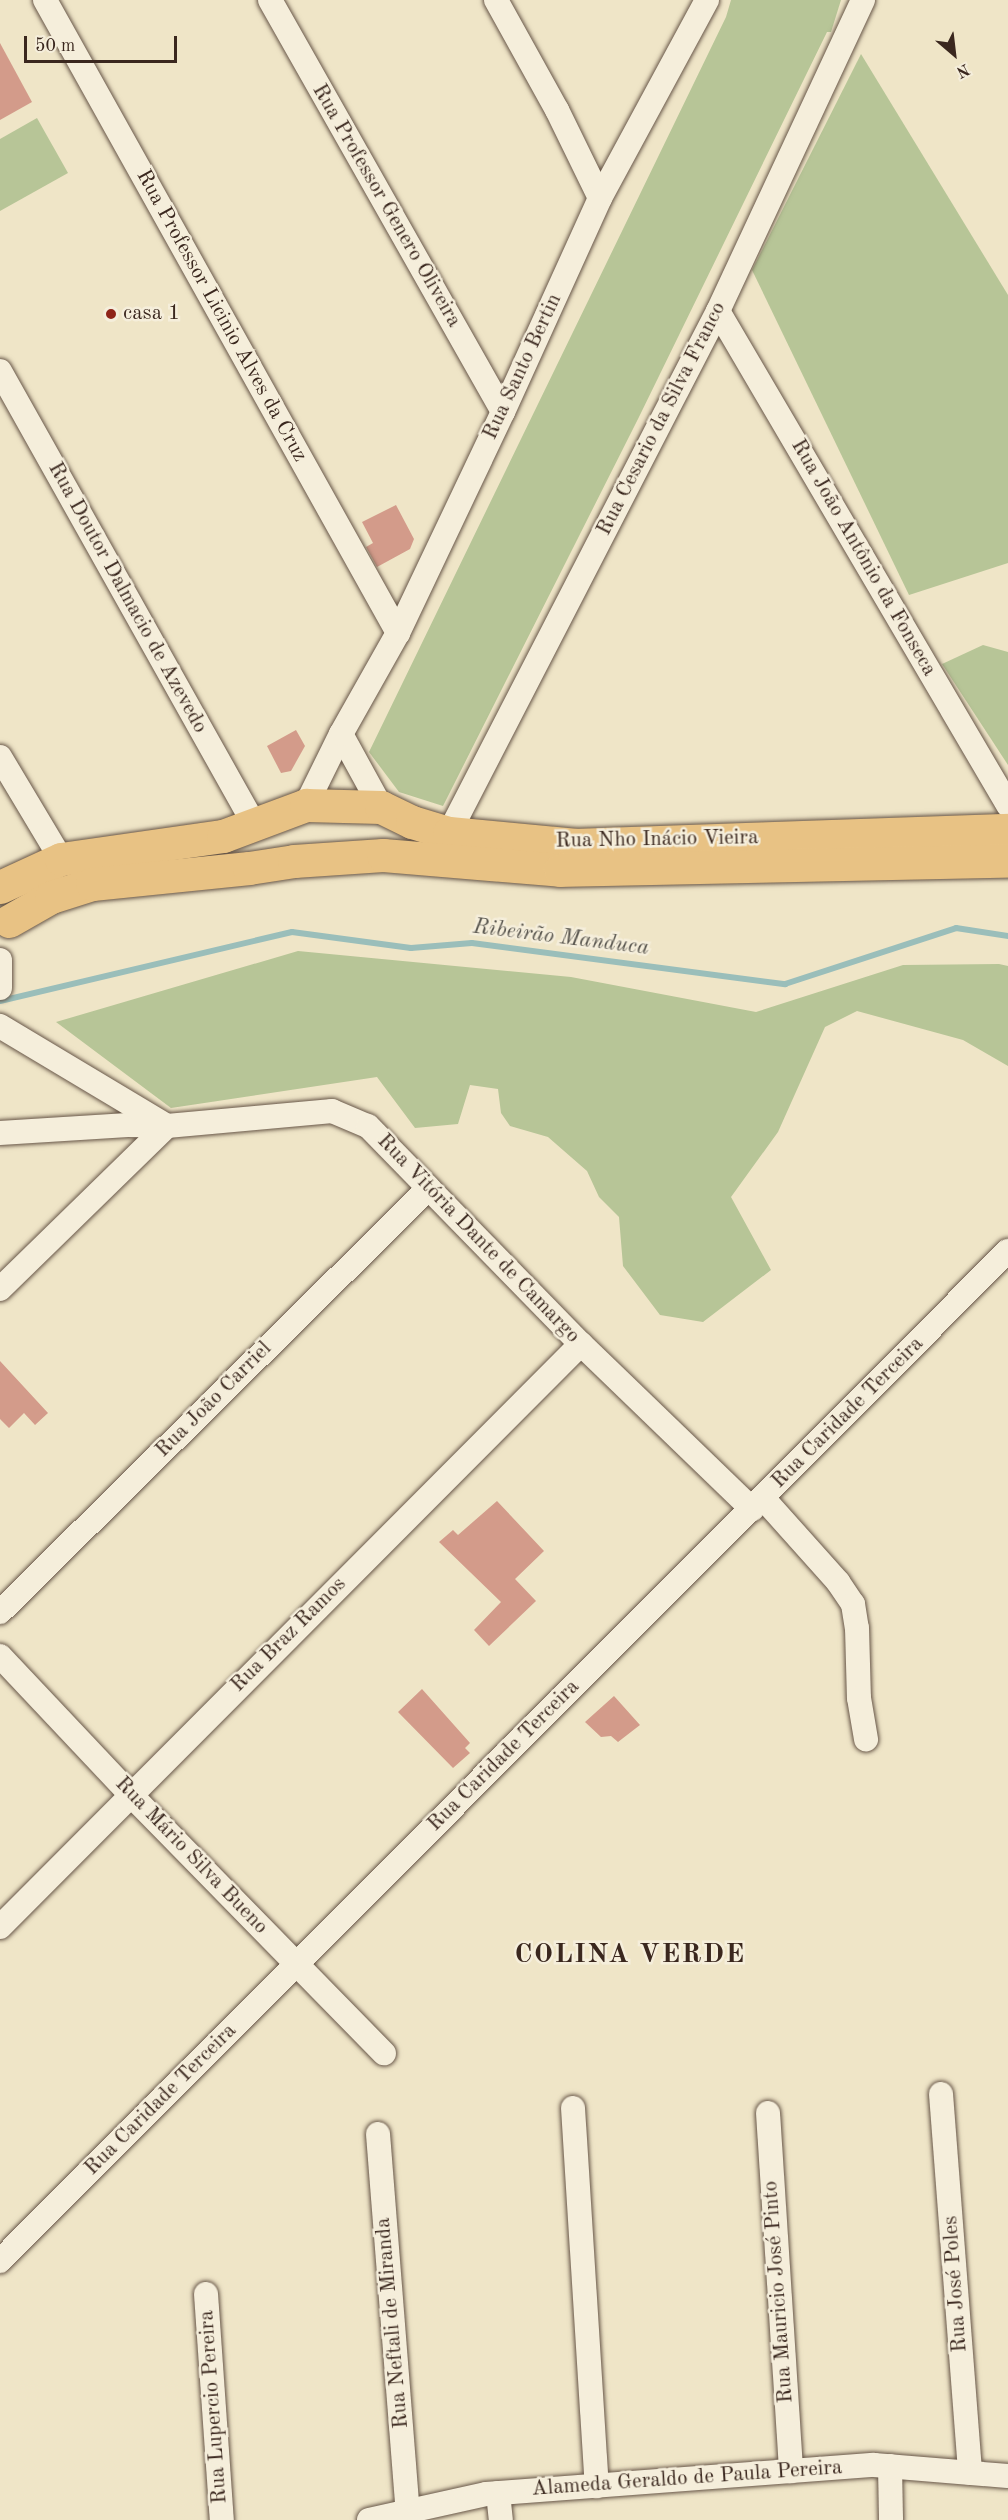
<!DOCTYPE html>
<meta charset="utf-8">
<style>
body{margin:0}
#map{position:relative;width:1008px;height:2520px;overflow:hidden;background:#efe5c7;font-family:"Old Standard TT",serif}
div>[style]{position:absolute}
.green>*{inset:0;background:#b7c597}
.stream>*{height:6px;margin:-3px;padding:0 3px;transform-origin:3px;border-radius:3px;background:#9abeba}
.building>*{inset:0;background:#d39b8a}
.roads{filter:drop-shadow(0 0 2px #675648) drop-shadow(0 0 2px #675648)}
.minor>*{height:24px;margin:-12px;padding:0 12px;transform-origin:12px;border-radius:12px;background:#f5eedb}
.primary>*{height:33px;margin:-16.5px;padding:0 16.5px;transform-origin:16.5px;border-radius:16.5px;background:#e8c284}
.dots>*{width:16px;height:16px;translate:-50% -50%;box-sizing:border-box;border:3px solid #f5eedb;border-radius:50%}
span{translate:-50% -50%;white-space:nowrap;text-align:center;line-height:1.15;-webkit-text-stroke:5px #f5eedb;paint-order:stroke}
.street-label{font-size:21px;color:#3a271e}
.poi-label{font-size:21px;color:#3a271e}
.left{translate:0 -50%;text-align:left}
.water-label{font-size:22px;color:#57544d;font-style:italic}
.district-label{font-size:27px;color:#3a271e;font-weight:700;letter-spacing:1.5px}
.north{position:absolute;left:924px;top:24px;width:60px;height:60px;-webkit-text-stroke:4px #f5eedb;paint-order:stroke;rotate:152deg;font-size:16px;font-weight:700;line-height:24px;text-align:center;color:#3a271e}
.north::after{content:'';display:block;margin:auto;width:21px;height:27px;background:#3a271e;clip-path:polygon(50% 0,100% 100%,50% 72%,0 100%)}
.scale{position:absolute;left:24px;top:36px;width:153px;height:27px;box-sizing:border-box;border:3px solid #3a271e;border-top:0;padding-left:8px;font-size:18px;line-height:21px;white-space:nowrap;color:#3a271e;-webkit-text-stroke:4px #f5eedb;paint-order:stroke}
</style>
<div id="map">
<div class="green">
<i style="clip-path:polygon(731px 0,841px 0,831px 32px,827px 32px,638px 419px,443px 806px,399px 792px,369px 752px,726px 17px)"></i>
<i style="clip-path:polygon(861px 54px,1008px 295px,1008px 563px,909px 595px,752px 270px)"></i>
<i style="clip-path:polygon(37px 118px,68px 173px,0 211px,0 139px)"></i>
<i style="clip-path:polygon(983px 645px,1008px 652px,1008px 765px,942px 664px)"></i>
<i style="clip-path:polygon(298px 951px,571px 977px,756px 1012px,903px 965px,999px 964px,1008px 966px,1008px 1066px,963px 1040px,857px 1011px,825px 1027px,778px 1132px,731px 1197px,771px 1270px,703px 1322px,660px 1315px,623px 1266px,619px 1217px,599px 1197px,587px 1171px,548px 1137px,510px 1126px,501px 1113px,498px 1089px,470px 1085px,458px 1124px,415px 1128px,377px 1077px,171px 1108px,56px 1022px)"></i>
</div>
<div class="stream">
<i style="left:0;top:1001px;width:300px;rotate:-13.3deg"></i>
<i style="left:292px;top:932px;width:120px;rotate:7.7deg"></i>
<i style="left:411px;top:948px;width:61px;rotate:-4.7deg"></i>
<i style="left:472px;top:943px;width:316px;rotate:7.5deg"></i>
<i style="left:785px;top:984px;width:180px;rotate:-18.1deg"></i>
<i style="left:956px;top:928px;width:53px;rotate:8.7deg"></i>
</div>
<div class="building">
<i style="clip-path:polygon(0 43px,32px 102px,0 120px)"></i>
<i style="clip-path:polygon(396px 505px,414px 539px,410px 549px,377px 567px,366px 547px,373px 543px,362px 522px)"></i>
<i style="clip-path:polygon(296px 730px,305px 746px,291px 771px,281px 773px,267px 746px)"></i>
<i style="clip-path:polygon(0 1361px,48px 1413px,35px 1425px,24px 1413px,9px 1428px,0 1419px)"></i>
<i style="clip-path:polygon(497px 1501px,544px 1551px,515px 1579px,536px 1601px,489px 1646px,474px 1630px,501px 1602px,439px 1542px,453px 1530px,458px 1535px)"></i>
<i style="clip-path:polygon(422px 1689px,470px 1743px,465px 1748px,470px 1753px,453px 1768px,398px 1712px)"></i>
<i style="clip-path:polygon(614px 1696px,640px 1725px,618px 1742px,611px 1736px,601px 1737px,585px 1722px)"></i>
</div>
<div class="roads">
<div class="minor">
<i style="left:45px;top:0;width:725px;rotate:60.85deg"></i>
<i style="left:270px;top:0;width:473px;rotate:60.5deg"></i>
<i style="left:496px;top:0;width:126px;rotate:61deg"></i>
<i style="left:557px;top:110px;width:98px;rotate:64deg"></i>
<i style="left:718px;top:311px;width:573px;rotate:59.59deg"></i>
<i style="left:0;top:371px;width:519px;rotate:60.72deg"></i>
<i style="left:341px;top:734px;width:83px;rotate:61.3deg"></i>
<i style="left:0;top:757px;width:119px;rotate:59.1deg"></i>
<i style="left:306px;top:805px;width:79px;rotate:-63.8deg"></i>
<i style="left:341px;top:734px;width:116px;rotate:-60.6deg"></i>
<i style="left:398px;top:633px;width:245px;rotate:-64.6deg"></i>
<i style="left:503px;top:412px;width:235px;rotate:-65.6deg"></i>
<i style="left:600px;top:198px;width:225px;rotate:-61.6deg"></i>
<i style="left:449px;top:833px;width:587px;rotate:-62.74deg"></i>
<i style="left:718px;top:311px;width:343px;rotate:-65deg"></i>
<i style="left:0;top:960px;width:28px;rotate:90deg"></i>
<i style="left:0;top:1133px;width:128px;rotate:-3.6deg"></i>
<i style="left:128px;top:1125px;width:39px;rotate:1deg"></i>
<i style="left:167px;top:1126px;width:166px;rotate:-5.2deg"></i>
<i style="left:332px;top:1111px;width:39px;rotate:23deg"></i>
<i style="left:368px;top:1126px;width:305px;rotate:45.7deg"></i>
<i style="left:581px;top:1344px;width:238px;rotate:44deg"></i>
<i style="left:0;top:1289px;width:233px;rotate:-44.3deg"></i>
<i style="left:167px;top:1126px;width:195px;rotate:-149.1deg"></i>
<i style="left:763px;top:1498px;width:113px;rotate:48.2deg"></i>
<i style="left:838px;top:1582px;width:27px;rotate:56deg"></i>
<i style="left:853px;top:1604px;width:24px;rotate:81deg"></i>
<i style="left:857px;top:1628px;width:70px;rotate:88.4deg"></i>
<i style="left:859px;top:1698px;width:42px;rotate:80.3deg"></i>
<i style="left:0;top:1612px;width:603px;rotate:-44.66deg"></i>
<i style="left:0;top:1656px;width:190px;rotate:46.7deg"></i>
<i style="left:130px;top:1794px;width:363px;rotate:45.6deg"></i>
<i style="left:0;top:1927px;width:823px;rotate:-45.1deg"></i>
<i style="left:941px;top:2094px;width:380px;rotate:85.6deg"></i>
<i style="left:573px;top:2108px;width:379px;rotate:86.4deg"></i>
<i style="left:768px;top:2113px;width:359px;rotate:86.3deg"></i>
<i style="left:378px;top:2134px;width:378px;rotate:85.5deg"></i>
<i style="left:0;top:2261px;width:1427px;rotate:-45.06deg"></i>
<i style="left:206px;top:2294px;width:227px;rotate:86deg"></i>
<i style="left:890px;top:2466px;width:54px;rotate:88.9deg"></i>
<i style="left:498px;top:2493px;width:27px;rotate:84deg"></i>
<i style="left:369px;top:2520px;width:120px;rotate:-12.5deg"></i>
<i style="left:486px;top:2494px;width:389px;rotate:-4.3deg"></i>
<i style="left:874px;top:2465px;width:134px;rotate:4.7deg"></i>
</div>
<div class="primary">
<i style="left:0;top:887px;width:67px;rotate:-24.7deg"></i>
<i style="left:61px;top:859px;width:164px;rotate:-8.1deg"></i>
<i style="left:223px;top:836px;width:89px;rotate:-20.5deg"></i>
<i style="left:306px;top:805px;width:75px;rotate:1.5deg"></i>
<i style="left:381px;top:807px;width:34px;rotate:26deg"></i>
<i style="left:412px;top:822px;width:39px;rotate:17deg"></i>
<i style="left:449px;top:833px;width:128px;rotate:5.4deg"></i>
<i style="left:576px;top:845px;width:432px;rotate:-2deg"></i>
<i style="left:9px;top:921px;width:48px;rotate:-29.7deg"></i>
<i style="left:51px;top:897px;width:43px;rotate:-17.6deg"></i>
<i style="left:92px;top:884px;width:158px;rotate:-5.8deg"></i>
<i style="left:249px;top:868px;width:46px;rotate:-8.8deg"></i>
<i style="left:294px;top:861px;width:89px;rotate:-3.9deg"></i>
<i style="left:383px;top:855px;width:178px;rotate:4.8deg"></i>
<i style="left:560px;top:870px;width:448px;rotate:-1.2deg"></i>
</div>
</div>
<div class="dots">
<i style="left:111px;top:314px;background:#8f2418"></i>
</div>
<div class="street-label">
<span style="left:386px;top:206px;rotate:60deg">Rua Professor Genero Oliveira</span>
<span style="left:221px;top:316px;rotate:61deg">Rua Professor Licinio Alves da Cruz</span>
<span style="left:523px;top:367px;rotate:-65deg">Rua Santo Bertin</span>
<span style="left:662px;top:419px;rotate:-63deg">Rua Cesario da Silva Franco</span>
<span style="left:863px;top:558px;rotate:60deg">Rua João Antônio da Fonseca</span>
<span style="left:127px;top:598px;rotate:61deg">Rua Doutor Dalmacio de Azevedo</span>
<span style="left:657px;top:840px;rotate:-1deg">Rua Nho Inácio Vieira</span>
<span style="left:478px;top:1239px;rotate:46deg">Rua Vitória Dante de Camargo</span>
<span style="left:214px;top:1400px;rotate:-45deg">Rua João Carriel</span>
<span style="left:848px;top:1413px;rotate:-45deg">Rua Caridade Terceira</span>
<span style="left:289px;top:1635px;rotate:-45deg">Rua Braz Ramos</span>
<span style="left:504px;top:1756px;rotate:-45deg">Rua Caridade Terceira</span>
<span style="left:191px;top:1856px;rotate:46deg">Rua Mário Silva Bueno</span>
<span style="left:161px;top:2100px;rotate:-45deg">Rua Caridade Terceira</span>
<span style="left:956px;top:2284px;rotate:-94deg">Rua José Poles</span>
<span style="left:779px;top:2292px;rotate:-94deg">Rua Mauricio José Pinto</span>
<span style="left:393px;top:2323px;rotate:-95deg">Rua Neftali de Miranda</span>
<span style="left:214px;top:2407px;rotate:-94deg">Rua Lupercio Pereira</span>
<span style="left:687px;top:2479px;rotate:-4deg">Alameda Geraldo de Paula Pereira</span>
</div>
<div class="poi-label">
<span class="left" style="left:123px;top:314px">casa 1</span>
</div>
<div class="water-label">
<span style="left:561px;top:938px;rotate:7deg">Ribeirão Manduca</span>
</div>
<div class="district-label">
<span style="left:630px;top:1955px">COLINA VERDE</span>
</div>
<div class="north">N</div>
<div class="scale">50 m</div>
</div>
